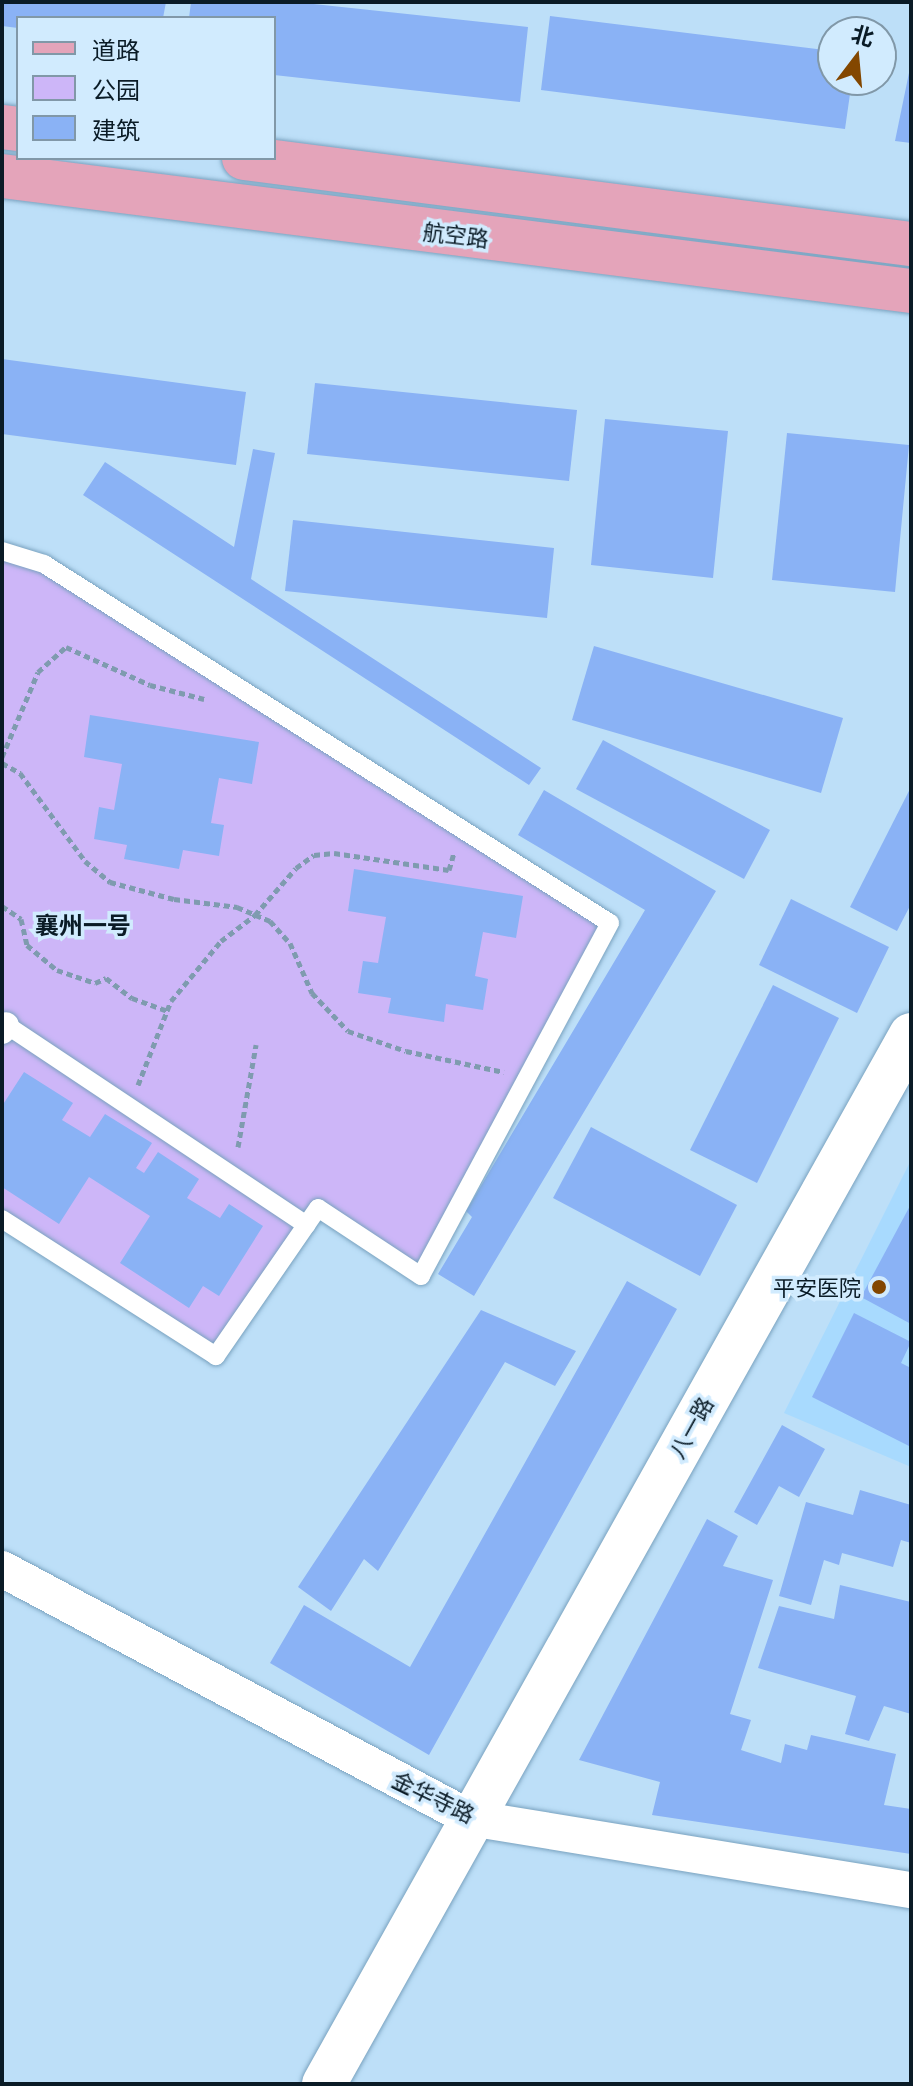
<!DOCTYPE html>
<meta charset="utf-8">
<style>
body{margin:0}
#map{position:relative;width:913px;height:2086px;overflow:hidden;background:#bddff8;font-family:Literata,"Noto Sans SC",serif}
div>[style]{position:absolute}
.built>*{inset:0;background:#a8dafe}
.green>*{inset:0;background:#cdb6f8}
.building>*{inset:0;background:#8ab2f5}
.path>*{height:5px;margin-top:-2.5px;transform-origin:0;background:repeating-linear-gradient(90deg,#7f9baf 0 6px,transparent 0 10px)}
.roads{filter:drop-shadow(0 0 2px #79a2bf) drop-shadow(0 0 2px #79a2bf)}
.service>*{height:18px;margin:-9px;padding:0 9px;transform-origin:9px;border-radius:9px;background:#fff}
.pedestrian>*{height:26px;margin:-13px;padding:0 13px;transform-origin:13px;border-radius:13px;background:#fff}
.minor>*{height:36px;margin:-18px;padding:0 18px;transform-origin:18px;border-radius:18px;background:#fff}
.tertiary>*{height:44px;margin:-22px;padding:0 22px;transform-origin:22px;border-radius:22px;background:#fff}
.primary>*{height:44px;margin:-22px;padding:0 22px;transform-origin:22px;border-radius:22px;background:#e4a4ba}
.dots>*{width:22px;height:22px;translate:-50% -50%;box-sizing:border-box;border:4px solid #d1ebfe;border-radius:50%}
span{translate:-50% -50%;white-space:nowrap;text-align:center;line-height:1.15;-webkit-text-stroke:7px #d1ebfe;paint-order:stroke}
.street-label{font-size:22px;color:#0a1b26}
.poi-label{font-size:22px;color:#0a1b26}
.right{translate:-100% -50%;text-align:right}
.neighbourhood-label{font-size:24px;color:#0a1b26;font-weight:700}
.frame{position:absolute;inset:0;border:4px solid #0a1b26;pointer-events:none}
.legend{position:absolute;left:16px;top:16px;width:260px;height:144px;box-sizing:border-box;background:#d1ebfe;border:2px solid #8198a8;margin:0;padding:10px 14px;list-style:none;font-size:24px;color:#0a1b26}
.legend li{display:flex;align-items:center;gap:16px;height:40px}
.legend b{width:40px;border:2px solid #8198a8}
.north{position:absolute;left:817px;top:16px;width:80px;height:80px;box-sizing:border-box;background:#d1ebfe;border:2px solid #8198a8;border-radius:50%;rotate:16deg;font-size:22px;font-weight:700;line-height:32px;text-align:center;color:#0a1b26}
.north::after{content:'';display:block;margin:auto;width:28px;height:36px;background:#834700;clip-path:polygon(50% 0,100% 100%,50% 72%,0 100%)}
</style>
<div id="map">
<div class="built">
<i style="clip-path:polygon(911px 1160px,911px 1467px,784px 1413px)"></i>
</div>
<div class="green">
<i style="clip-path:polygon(2px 551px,35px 561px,610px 923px,421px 1276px,318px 1209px,216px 1356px,2px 1219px)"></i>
</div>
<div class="building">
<i style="clip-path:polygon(2px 2px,166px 2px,163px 18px,18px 18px,18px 28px,2px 26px)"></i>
<i style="clip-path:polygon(191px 2px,295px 2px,528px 27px,520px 102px,274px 75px,274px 18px,189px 18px)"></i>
<i style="clip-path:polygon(550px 16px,833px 51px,833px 80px,852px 80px,845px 129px,541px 90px)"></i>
<i style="clip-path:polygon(910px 68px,911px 68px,911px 143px,895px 141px)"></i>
<i style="clip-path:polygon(2px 359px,246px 392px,236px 465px,2px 434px)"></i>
<i style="clip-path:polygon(315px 383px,577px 410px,569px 481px,307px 454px)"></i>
<i style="clip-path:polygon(605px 419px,728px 431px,713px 578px,591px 565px)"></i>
<i style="clip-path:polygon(787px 433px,909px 445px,895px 592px,772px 580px)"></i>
<i style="clip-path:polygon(253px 449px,275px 453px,251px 579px,541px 768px,529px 785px,83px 495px,105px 462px,234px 547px)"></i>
<i style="clip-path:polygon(293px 520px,554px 548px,547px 618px,285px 591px)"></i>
<i style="clip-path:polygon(594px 646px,843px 718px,821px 793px,572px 720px)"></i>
<i style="clip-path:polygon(90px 715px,259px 742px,252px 784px,219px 778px,211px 823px,224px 825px,219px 856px,183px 850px,179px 869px,124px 859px,127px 845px,94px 839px,99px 807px,114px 810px,122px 764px,84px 757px)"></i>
<i style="clip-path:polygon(603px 740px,770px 830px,744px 879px,576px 789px)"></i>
<i style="clip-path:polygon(911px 787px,911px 904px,897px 931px,850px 907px)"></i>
<i style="clip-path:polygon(544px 790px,716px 891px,474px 1296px,438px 1274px,472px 1217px,466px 1211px,645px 910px,518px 835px)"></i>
<i style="clip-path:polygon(354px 869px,523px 896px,516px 938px,483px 932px,475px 976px,488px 979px,483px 1010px,446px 1004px,444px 1022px,388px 1013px,391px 998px,358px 993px,363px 961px,378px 963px,386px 917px,348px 911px)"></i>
<i style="clip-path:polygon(791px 899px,889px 947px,857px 1013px,759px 965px)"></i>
<i style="clip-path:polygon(773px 985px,839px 1018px,757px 1183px,690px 1150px)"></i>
<i style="clip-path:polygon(24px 1072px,73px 1103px,62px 1120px,90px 1137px,105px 1114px,152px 1143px,136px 1168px,144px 1173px,158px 1152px,199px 1179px,187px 1198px,220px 1218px,229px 1204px,263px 1226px,219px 1296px,203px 1286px,189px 1308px,120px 1263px,150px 1216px,89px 1177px,59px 1224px,2px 1187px,2px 1106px)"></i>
<i style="clip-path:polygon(591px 1127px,737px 1205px,700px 1276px,553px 1198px)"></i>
<i style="clip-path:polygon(911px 1204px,911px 1324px,861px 1297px)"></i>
<i style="clip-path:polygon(627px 1281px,677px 1309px,429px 1755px,270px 1663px,304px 1605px,410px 1667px)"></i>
<i style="clip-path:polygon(481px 1310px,576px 1351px,555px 1386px,505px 1362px,378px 1571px,364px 1559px,331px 1611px,298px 1587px)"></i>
<i style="clip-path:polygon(854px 1313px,911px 1342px,901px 1363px,911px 1368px,911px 1447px,812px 1397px)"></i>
<i style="clip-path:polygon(782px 1425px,825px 1449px,799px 1497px,779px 1486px,757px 1525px,734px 1512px)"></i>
<i style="clip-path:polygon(860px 1490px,911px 1505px,911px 1543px,901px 1540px,893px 1567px,842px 1553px,839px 1565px,824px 1560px,811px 1605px,779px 1596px,806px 1502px,853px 1515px)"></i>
<i style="clip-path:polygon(707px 1519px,738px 1536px,723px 1566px,773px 1580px,730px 1714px,751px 1720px,741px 1750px,781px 1763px,785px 1744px,807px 1750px,811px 1735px,896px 1754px,884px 1805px,911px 1809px,911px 1854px,652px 1815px,660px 1782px,579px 1760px)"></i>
<i style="clip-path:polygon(840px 1585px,911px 1602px,911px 1714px,884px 1706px,869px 1741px,845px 1734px,856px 1696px,758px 1668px,779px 1606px,834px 1619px)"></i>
</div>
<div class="path">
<i style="left:2px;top:757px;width:92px;rotate:-67deg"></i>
<i style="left:38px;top:672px;width:38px;rotate:-42deg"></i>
<i style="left:66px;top:647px;width:92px;rotate:24.3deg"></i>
<i style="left:150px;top:685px;width:56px;rotate:14.5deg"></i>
<i style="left:2px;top:763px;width:21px;rotate:29deg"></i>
<i style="left:20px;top:773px;width:109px;rotate:53.5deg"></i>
<i style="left:85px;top:861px;width:33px;rotate:40deg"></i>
<i style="left:110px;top:882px;width:66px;rotate:14.9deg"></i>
<i style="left:174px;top:899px;width:64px;rotate:7.2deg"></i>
<i style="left:237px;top:907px;width:36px;rotate:23deg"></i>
<i style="left:270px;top:921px;width:30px;rotate:48deg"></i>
<i style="left:290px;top:943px;width:55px;rotate:66.3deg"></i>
<i style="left:312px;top:993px;width:52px;rotate:46.5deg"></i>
<i style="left:348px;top:1031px;width:61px;rotate:19deg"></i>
<i style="left:406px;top:1051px;width:100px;rotate:12.1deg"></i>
<i style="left:2px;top:906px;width:23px;rotate:34deg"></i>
<i style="left:21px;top:919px;width:27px;rotate:77deg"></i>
<i style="left:27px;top:945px;width:39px;rotate:40deg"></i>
<i style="left:57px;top:970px;width:40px;rotate:18.9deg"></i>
<i style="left:95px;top:983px;width:12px;rotate:-24deg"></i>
<i style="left:106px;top:978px;width:33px;rotate:38deg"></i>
<i style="left:132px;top:998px;width:37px;rotate:20deg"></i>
<i style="left:138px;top:1085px;width:90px;rotate:-68.6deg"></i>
<i style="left:171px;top:1001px;width:78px;rotate:-50.2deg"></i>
<i style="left:221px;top:941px;width:43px;rotate:-37.4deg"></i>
<i style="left:255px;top:915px;width:62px;rotate:-48.9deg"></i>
<i style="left:296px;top:868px;width:22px;rotate:-36deg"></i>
<i style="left:314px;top:855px;width:20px;rotate:-6deg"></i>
<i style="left:334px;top:853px;width:116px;rotate:8.4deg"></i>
<i style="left:449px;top:870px;width:18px;rotate:-74deg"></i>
<i style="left:238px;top:1147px;width:104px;rotate:-80deg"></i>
</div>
<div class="roads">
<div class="service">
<i style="left:2px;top:551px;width:44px;rotate:17.2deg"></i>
<i style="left:44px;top:564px;width:670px;rotate:32.39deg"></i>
<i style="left:610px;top:923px;width:400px;rotate:118.2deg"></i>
<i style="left:421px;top:1276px;width:123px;rotate:-146.6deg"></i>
<i style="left:318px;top:1208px;width:180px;rotate:124.6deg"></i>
<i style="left:216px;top:1356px;width:254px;rotate:-147.4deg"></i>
<i style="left:2px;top:1022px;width:366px;rotate:33.7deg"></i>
</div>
<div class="pedestrian">
<i style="left:2px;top:1031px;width:7px;rotate:-56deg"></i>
</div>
<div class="minor">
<i style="left:2px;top:1569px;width:530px;rotate:28.02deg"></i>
<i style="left:470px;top:1818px;width:447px;rotate:9.3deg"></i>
</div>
<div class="tertiary">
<i style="left:324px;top:2084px;width:1202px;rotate:-60.77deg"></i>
</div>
<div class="primary">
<i style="left:2px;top:127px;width:16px;rotate:7deg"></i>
<i style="left:244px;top:158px;width:673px;rotate:7.35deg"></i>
<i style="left:2px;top:176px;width:916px;rotate:7.21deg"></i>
</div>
</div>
<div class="dots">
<i style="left:879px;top:1287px;background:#834700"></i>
</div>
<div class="street-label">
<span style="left:456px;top:234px;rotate:7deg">航空路</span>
<span style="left:690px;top:1427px;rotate:-61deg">八一路</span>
<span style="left:434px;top:1796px;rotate:26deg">金华寺路</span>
</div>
<div class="poi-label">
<span class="right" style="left:861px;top:1287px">平安医院</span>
</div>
<div class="neighbourhood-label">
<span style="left:83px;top:924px">襄州一号</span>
</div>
<div class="frame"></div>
<ul class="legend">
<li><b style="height:10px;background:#e4a4ba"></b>道路</li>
<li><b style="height:22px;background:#cdb6f8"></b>公园</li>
<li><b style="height:22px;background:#8ab2f5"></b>建筑</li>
</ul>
<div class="north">北</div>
</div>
